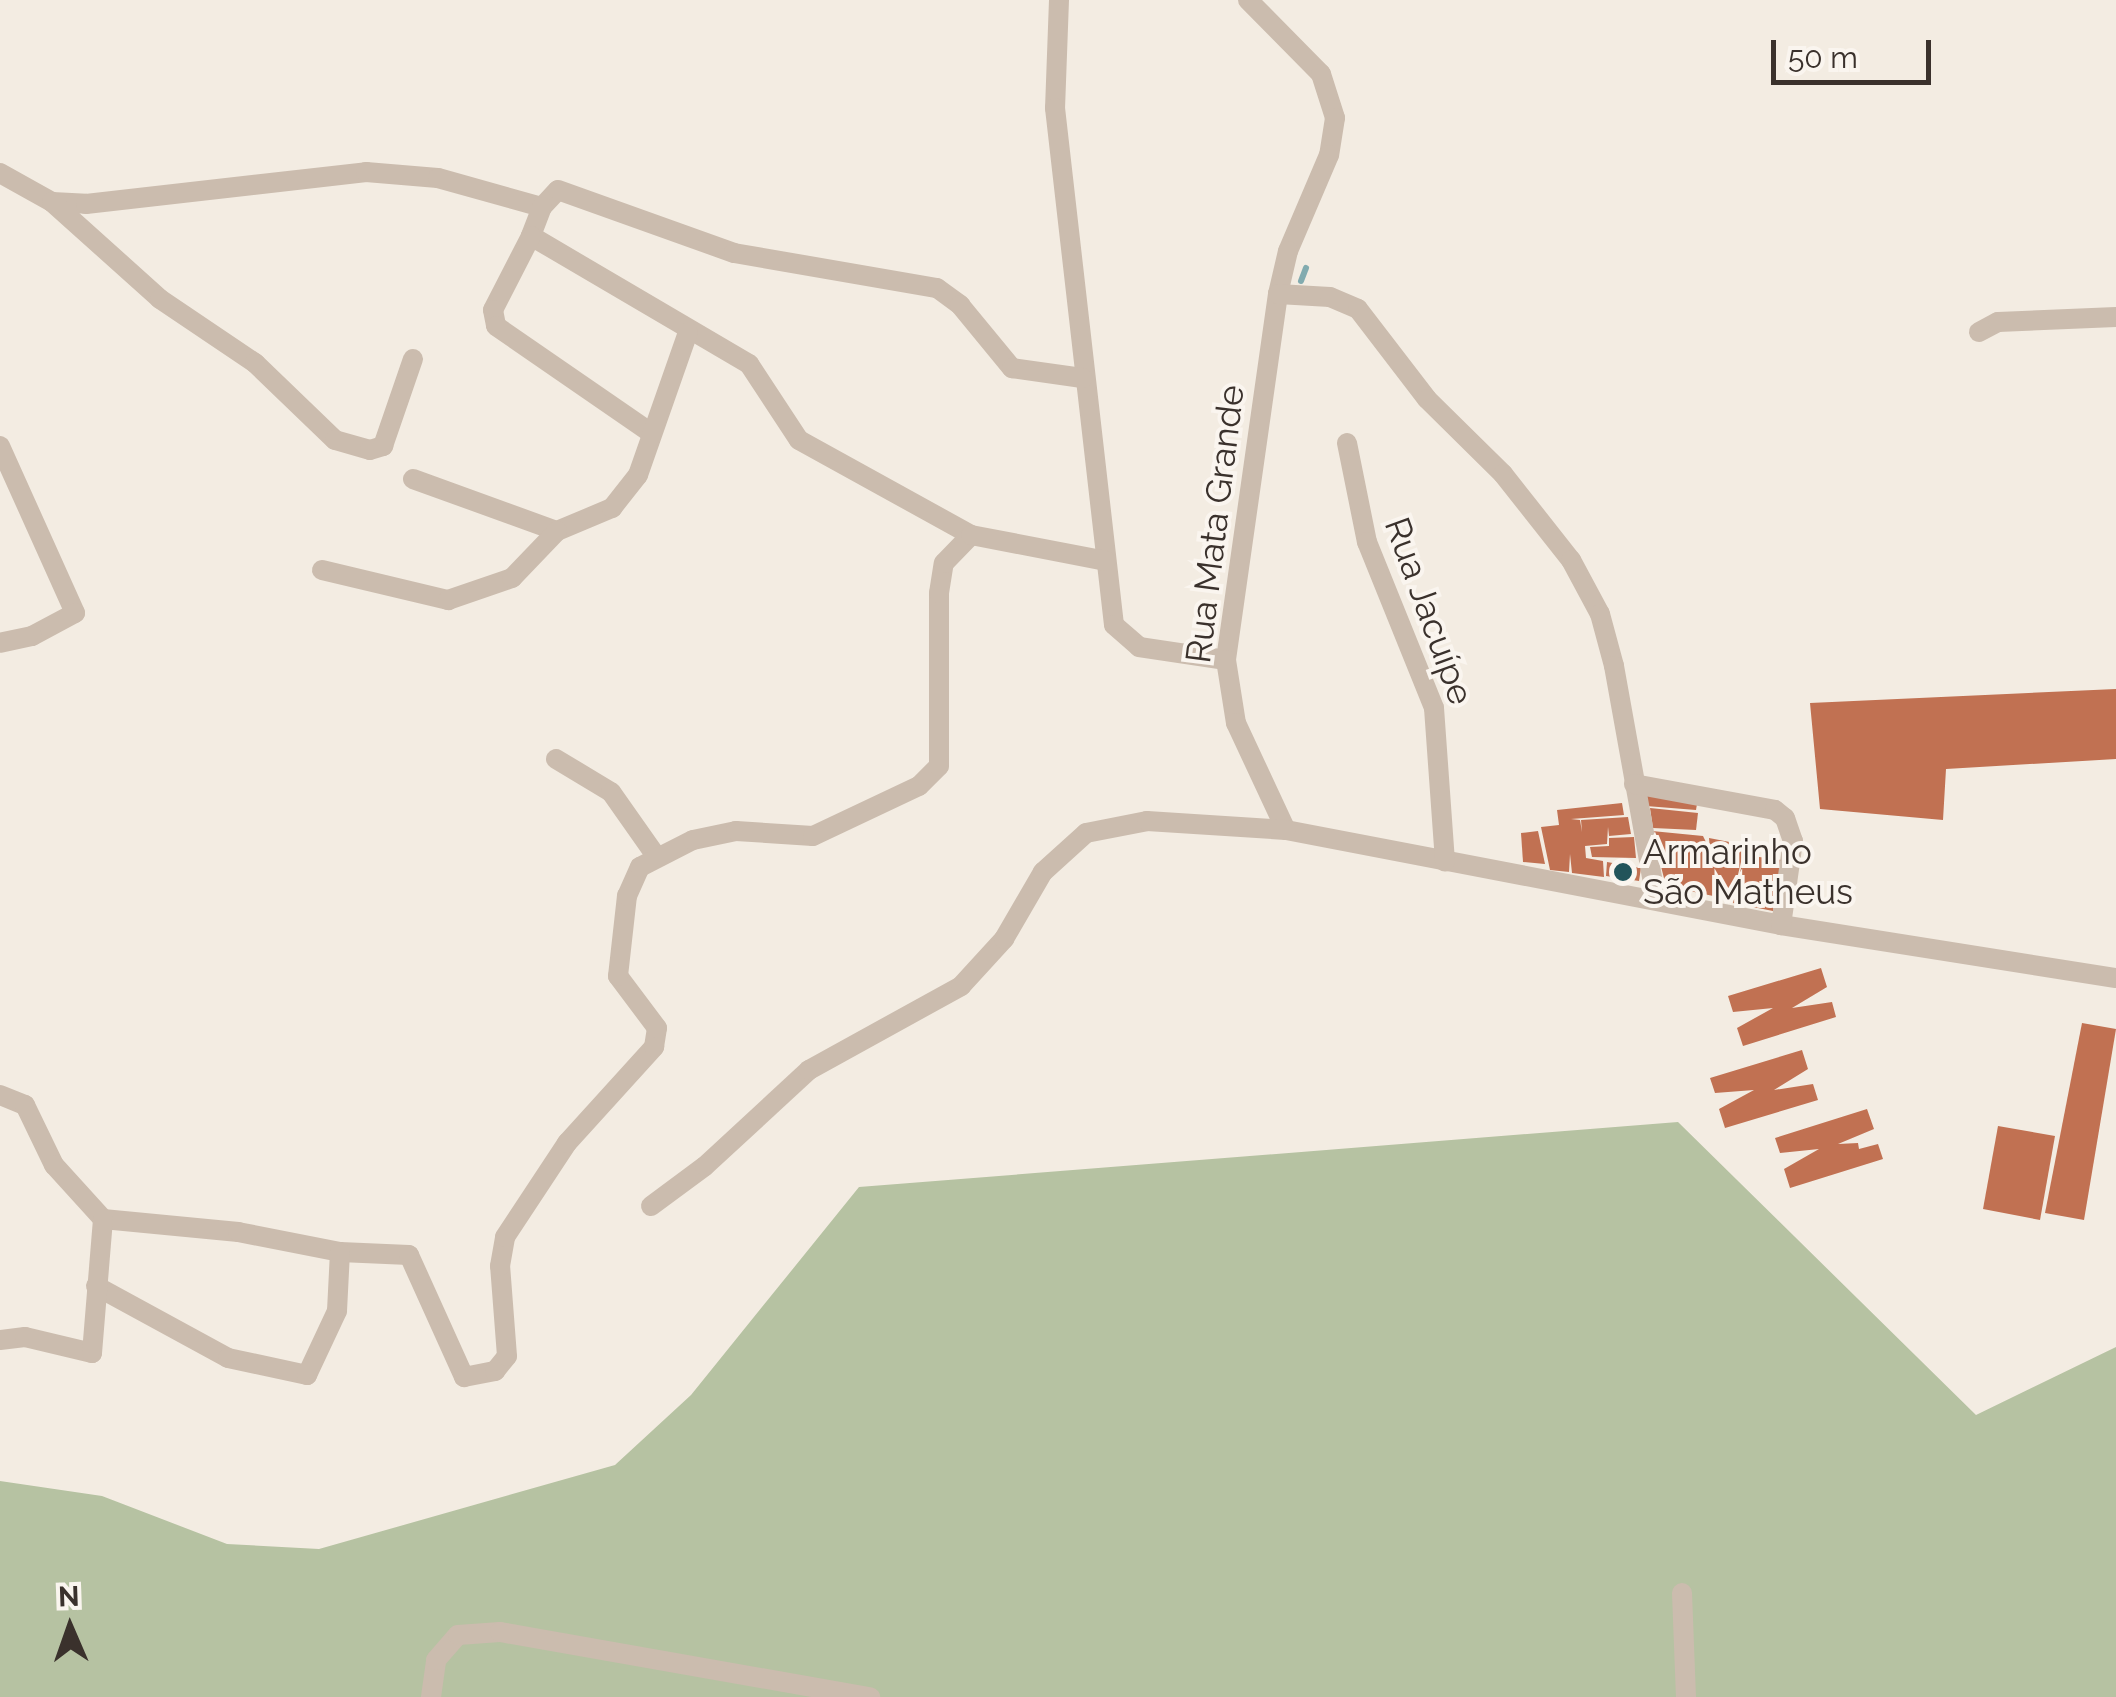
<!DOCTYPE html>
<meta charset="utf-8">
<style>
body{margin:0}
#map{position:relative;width:2116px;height:1697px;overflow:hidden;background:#f3ece2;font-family:Raleway,sans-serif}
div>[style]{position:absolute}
.green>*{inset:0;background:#b6c2a2}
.stream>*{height:6px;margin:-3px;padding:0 3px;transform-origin:3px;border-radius:3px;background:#82abaf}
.building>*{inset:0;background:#c17152}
.minor>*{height:20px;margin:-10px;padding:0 10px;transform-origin:10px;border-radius:10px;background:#cbbcae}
.dots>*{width:28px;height:28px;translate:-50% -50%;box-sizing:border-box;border:5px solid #faf5ef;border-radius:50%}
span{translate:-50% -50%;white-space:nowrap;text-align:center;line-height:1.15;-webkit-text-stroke:8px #faf5ef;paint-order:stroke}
.street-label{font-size:35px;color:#3a312c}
.poi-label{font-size:35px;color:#3a312c}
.left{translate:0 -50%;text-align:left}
.north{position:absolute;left:20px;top:1577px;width:100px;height:100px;-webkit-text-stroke:8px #faf5ef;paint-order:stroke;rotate:358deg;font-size:28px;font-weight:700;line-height:40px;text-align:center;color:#3a312c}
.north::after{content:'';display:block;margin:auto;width:35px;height:45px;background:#3a312c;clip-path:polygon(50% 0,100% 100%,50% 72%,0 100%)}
.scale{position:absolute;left:1771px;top:40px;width:160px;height:45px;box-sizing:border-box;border:5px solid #3a312c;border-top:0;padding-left:12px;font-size:30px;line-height:35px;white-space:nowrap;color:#3a312c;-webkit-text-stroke:8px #faf5ef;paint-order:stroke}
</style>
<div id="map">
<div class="green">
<i style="clip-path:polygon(1678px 1122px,1976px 1415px,2116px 1347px,2116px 1697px,0 1697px,0 1481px,102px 1496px,227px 1544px,319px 1549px,615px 1465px,691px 1395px,859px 1187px)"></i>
</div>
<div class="stream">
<i style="left:1301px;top:281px;width:14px;rotate:-69deg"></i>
</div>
<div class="building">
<i style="clip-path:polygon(2116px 689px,2116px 759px,1946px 769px,1943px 820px,1820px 809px,1810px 703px)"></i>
<i style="clip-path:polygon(1645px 793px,1698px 798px,1696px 810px,1646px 806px)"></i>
<i style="clip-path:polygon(1622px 803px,1624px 815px,1571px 819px,1580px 820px,1582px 832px,1581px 820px,1628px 817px,1631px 834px,1609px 836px,1608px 827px,1607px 844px,1585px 846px,1586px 858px,1603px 861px,1604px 877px,1572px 873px,1570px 854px,1569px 872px,1550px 870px,1541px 827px,1559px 825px,1557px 810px)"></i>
<i style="clip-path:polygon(1650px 808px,1698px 813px,1696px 830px,1653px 828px)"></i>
<i style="clip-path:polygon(1538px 831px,1545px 864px,1523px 862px,1521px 833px)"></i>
<i style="clip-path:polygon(1652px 831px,1703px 836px,1710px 850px,1709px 838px,1745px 845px,1732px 900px,1666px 886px)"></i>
<i style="clip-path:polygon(1634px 837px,1636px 858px,1592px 857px,1590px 847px,1609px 846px,1609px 838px)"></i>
<i style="clip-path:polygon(1744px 855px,1782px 860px,1773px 911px,1733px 903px)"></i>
<i style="clip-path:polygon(1607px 862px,1641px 868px,1639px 881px,1606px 876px)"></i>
<i style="clip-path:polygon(1821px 968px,1827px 987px,1792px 1008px,1832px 1002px,1836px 1017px,1743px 1046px,1737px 1028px,1773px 1008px,1733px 1012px,1728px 996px)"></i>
<i style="clip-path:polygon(2082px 1023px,2116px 1029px,2084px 1220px,2045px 1213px)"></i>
<i style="clip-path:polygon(1802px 1050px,1808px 1069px,1774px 1090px,1813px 1084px,1818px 1100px,1725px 1128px,1719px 1109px,1754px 1090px,1715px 1093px,1710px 1078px)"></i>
<i style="clip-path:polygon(1867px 1109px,1874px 1129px,1838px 1144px,1858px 1143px,1859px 1149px,1878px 1144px,1883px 1159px,1790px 1188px,1784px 1169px,1819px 1149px,1780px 1153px,1775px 1138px)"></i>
<i style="clip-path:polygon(1998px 1126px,2055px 1136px,2040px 1220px,1983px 1209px)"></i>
</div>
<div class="minor">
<i style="left:1059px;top:0;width:108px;rotate:92.1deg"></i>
<i style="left:1055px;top:108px;width:520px;rotate:83.49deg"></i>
<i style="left:1114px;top:625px;width:33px;rotate:41deg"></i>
<i style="left:1139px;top:647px;width:88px;rotate:8.5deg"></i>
<i style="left:1248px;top:0;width:104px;rotate:45.4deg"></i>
<i style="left:1321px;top:74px;width:46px;rotate:72.3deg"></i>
<i style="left:1335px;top:118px;width:37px;rotate:99deg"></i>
<i style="left:1329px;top:155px;width:104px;rotate:113.1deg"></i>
<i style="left:1288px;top:251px;width:44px;rotate:103.1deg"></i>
<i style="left:1278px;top:294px;width:370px;rotate:98.1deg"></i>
<i style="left:1226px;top:660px;width:64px;rotate:81deg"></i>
<i style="left:1236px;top:723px;width:118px;rotate:65deg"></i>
<i style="left:1286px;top:830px;width:504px;rotate:10.86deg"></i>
<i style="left:1781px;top:925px;width:339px;rotate:9deg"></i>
<i style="left:0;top:173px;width:60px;rotate:29.1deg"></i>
<i style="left:52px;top:202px;width:34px;rotate:3deg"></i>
<i style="left:86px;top:204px;width:282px;rotate:-6.5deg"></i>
<i style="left:366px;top:172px;width:72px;rotate:4.8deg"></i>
<i style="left:438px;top:178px;width:108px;rotate:15.6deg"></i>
<i style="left:542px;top:207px;width:23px;rotate:-47deg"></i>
<i style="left:558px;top:190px;width:187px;rotate:19.7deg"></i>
<i style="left:734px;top:253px;width:206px;rotate:9.8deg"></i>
<i style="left:937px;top:288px;width:29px;rotate:36deg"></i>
<i style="left:960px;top:305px;width:82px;rotate:50.5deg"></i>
<i style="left:1012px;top:368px;width:71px;rotate:8.1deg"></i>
<i style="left:52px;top:202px;width:145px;rotate:41.9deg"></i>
<i style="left:160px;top:299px;width:115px;rotate:34deg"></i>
<i style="left:255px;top:363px;width:111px;rotate:43.9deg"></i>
<i style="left:335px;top:440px;width:36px;rotate:16deg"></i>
<i style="left:370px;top:450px;width:14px;rotate:-17deg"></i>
<i style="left:383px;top:446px;width:92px;rotate:-71deg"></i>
<i style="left:542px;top:207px;width:31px;rotate:111deg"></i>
<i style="left:531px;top:236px;width:253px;rotate:30.4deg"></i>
<i style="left:749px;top:364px;width:91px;rotate:56.7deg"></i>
<i style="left:799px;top:440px;width:196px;rotate:28.9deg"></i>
<i style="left:531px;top:236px;width:83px;rotate:117.2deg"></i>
<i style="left:493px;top:310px;width:16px;rotate:79deg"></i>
<i style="left:496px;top:326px;width:188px;rotate:34.6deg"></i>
<i style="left:1278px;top:294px;width:52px;rotate:3.3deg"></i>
<i style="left:1330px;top:297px;width:30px;rotate:23deg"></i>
<i style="left:1358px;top:309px;width:113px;rotate:52.5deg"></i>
<i style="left:1427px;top:399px;width:107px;rotate:44.6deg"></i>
<i style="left:1503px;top:474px;width:110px;rotate:51.7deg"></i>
<i style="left:1571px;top:560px;width:61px;rotate:61.8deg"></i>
<i style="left:1600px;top:614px;width:54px;rotate:74.9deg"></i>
<i style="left:1614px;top:666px;width:238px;rotate:79.8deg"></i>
<i style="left:1979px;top:332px;width:21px;rotate:-28deg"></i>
<i style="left:1998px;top:322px;width:118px;rotate:-2.4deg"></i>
<i style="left:1347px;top:443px;width:101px;rotate:78.6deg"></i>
<i style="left:1367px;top:542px;width:179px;rotate:68deg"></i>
<i style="left:1434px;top:708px;width:154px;rotate:85.9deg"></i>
<i style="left:0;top:446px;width:183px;rotate:65.8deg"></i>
<i style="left:75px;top:613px;width:49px;rotate:151.9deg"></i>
<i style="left:32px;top:636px;width:33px;rotate:168deg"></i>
<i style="left:413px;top:479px;width:153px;rotate:19.9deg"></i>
<i style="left:557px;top:531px;width:60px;rotate:-22.7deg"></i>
<i style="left:612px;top:508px;width:42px;rotate:-51.8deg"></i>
<i style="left:638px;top:475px;width:151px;rotate:-70.7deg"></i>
<i style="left:322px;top:570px;width:130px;rotate:13.4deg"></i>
<i style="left:448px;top:600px;width:68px;rotate:-19deg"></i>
<i style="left:512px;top:578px;width:65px;rotate:-46.2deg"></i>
<i style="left:556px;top:759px;width:64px;rotate:31deg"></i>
<i style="left:611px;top:792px;width:78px;rotate:54.9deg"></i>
<i style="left:1634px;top:784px;width:143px;rotate:10.4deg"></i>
<i style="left:1775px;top:810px;width:13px;rotate:39deg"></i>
<i style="left:1785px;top:818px;width:24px;rotate:71deg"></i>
<i style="left:1793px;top:841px;width:85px;rotate:98.1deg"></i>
<i style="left:0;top:1095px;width:27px;rotate:22deg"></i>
<i style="left:25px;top:1105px;width:67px;rotate:64.2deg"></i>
<i style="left:54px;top:1165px;width:73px;rotate:47.8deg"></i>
<i style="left:103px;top:1219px;width:136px;rotate:5.5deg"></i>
<i style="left:238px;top:1232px;width:104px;rotate:11.1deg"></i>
<i style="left:340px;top:1252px;width:69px;rotate:2.5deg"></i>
<i style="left:409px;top:1255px;width:134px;rotate:65.7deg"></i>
<i style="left:464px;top:1377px;width:32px;rotate:-11deg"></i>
<i style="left:495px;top:1371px;width:19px;rotate:-51deg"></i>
<i style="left:507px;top:1356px;width:90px;rotate:-94.4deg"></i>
<i style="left:500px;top:1266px;width:29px;rotate:-80deg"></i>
<i style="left:505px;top:1237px;width:113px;rotate:-56.6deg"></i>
<i style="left:567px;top:1143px;width:130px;rotate:-47.8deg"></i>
<i style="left:654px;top:1047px;width:19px;rotate:-81deg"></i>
<i style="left:657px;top:1028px;width:65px;rotate:-126.9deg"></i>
<i style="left:618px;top:976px;width:81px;rotate:-83.6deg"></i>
<i style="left:627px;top:896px;width:32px;rotate:-66deg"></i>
<i style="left:640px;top:867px;width:59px;rotate:-27deg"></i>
<i style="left:693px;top:840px;width:44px;rotate:-11.8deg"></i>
<i style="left:736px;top:831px;width:77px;rotate:3.7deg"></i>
<i style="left:813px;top:836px;width:117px;rotate:-25.3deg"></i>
<i style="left:919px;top:786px;width:28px;rotate:-45deg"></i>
<i style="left:939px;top:766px;width:173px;rotate:-90deg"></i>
<i style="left:939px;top:593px;width:30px;rotate:-81deg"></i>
<i style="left:944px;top:563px;width:39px;rotate:-46deg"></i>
<i style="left:971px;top:535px;width:137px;rotate:10.9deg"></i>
<i style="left:651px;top:1206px;width:67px;rotate:-36.5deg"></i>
<i style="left:705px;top:1166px;width:142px;rotate:-42.7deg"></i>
<i style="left:809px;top:1070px;width:174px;rotate:-28.9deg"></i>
<i style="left:961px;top:986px;width:64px;rotate:-47.5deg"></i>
<i style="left:1004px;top:939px;width:78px;rotate:-59.8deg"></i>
<i style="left:1043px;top:872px;width:58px;rotate:-42.2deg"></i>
<i style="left:1086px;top:833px;width:62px;rotate:-11.1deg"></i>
<i style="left:1147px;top:821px;width:139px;rotate:3.7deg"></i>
<i style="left:96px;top:1286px;width:150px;rotate:28.6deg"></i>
<i style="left:228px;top:1358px;width:81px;rotate:12.1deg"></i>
<i style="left:307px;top:1375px;width:71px;rotate:-64.9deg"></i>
<i style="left:337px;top:1311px;width:59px;rotate:-87.1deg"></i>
<i style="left:0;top:1340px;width:25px;rotate:-7deg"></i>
<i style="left:25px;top:1337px;width:69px;rotate:13.4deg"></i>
<i style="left:92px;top:1353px;width:134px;rotate:-85.3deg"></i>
<i style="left:1682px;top:1593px;width:104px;rotate:87.8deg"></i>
<i style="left:431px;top:1697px;width:37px;rotate:-82deg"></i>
<i style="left:436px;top:1660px;width:33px;rotate:-49deg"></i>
<i style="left:458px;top:1635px;width:42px;rotate:-4.1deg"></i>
<i style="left:500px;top:1632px;width:376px;rotate:10deg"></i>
</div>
<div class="dots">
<i style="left:1623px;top:872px;background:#22545a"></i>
</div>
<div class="street-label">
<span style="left:1215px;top:524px;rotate:-83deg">Rua Mata Grande</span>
<span style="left:1429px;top:611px;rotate:70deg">Rua Jacuípe</span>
</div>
<div class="poi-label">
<span class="left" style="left:1643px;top:872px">Armarinho<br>São Matheus</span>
</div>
<div class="north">N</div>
<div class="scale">50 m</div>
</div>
